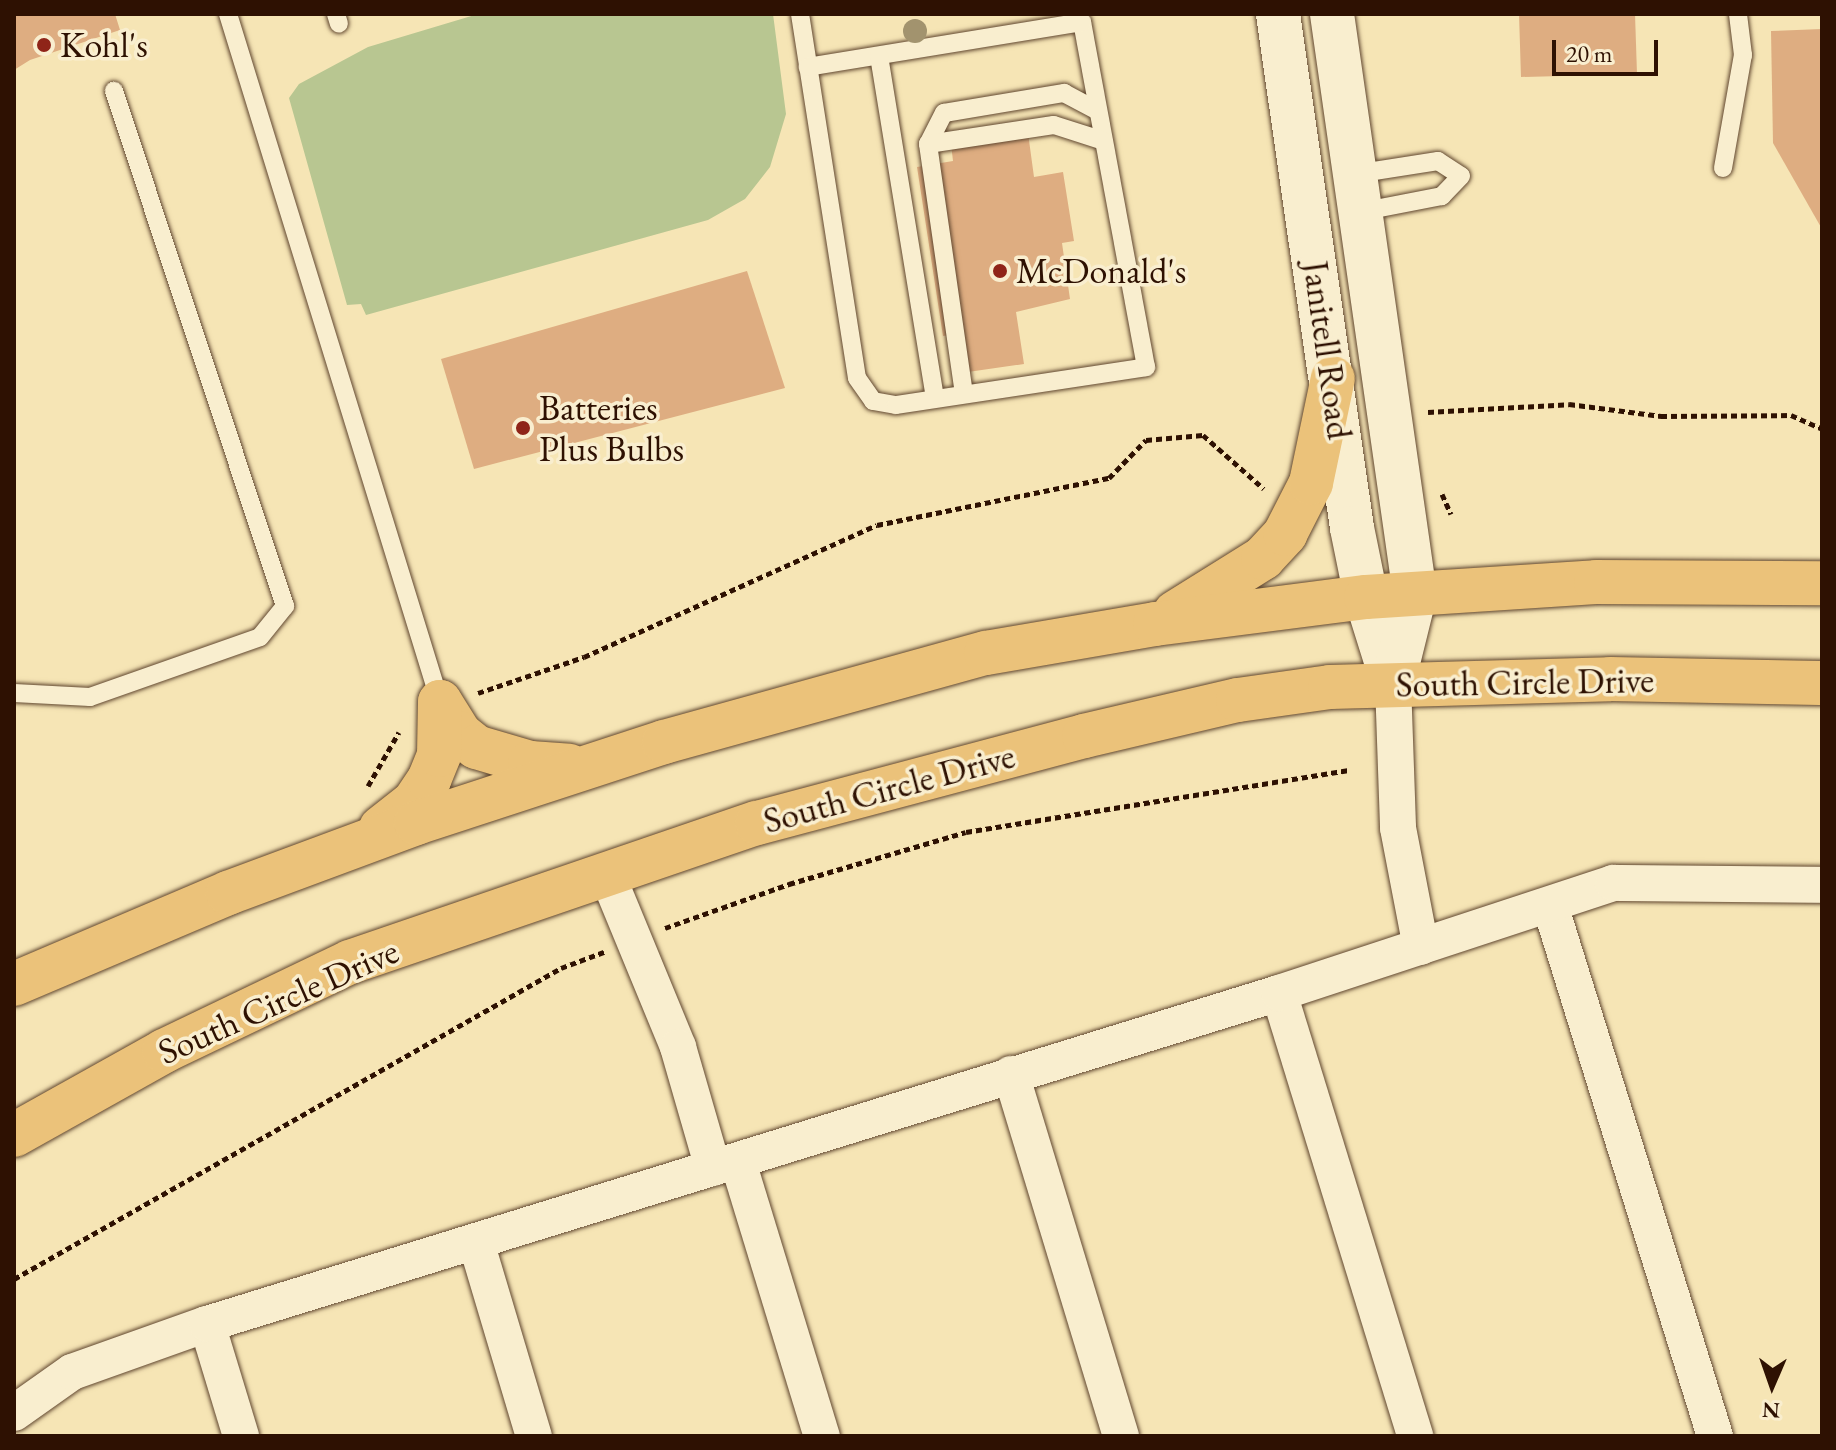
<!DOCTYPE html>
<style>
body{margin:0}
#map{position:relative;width:1836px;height:1450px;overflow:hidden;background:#f6e5b5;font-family:"EB Garamond",serif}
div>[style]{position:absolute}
.green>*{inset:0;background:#b8c691}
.building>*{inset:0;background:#dead81}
.path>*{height:5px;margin-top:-2.5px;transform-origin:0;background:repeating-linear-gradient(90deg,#2e1102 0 6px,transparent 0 10px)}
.roads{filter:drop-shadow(0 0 2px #60462f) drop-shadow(0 0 2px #60462f)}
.lane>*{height:18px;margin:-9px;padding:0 9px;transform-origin:9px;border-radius:9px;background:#f9eecf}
.street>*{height:36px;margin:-18px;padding:0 18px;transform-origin:18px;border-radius:18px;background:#f9eecf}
.secondary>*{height:44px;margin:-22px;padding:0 22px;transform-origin:22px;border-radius:22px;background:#f9eecf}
.primary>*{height:44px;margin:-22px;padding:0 22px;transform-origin:22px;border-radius:22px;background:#ebc27a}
.trees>*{width:24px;height:24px;margin:-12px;border-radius:50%;background:#a2936e}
.dots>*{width:22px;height:22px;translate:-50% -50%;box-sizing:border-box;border:4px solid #f9eecf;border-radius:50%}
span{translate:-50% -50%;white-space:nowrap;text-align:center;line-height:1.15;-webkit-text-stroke:7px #f9eecf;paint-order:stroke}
.poi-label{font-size:36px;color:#2e1102}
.left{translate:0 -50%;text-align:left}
.street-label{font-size:36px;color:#2e1102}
.frame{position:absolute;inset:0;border:16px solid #2e1102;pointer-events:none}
.north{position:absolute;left:1732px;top:1346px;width:80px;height:80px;-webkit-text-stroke:6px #f9eecf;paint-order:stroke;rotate:182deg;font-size:22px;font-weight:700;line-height:32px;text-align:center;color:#2e1102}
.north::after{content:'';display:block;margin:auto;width:28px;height:36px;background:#2e1102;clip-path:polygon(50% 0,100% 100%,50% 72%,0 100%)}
.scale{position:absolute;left:1552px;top:40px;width:106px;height:36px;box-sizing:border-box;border:4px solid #2e1102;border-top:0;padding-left:10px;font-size:24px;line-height:28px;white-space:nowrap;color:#2e1102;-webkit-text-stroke:6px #f9eecf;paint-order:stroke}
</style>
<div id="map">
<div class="green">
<i style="clip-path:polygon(478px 14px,773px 14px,786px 114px,770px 167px,745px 199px,708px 220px,366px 315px,361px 304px,347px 305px,289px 98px,299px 84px,368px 47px)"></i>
</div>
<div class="building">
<i style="clip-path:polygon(14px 14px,115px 14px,120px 30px,30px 60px,14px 70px)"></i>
<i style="clip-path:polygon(1519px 14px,1635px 14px,1637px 74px,1521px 77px)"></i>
<i style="clip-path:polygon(1822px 29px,1822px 229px,1773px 143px,1771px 31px)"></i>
<i style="clip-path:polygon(1028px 133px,1034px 177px,1063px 172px,1074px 241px,1062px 243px,1070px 299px,1016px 312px,1024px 364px,961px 373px,956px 334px,943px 336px,917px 167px,953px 161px,951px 144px)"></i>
<i style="clip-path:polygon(747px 271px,785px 388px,474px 469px,441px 359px)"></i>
</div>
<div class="path">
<i style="left:1428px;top:412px;width:141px;rotate:-3.2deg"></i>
<i style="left:1569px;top:404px;width:93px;rotate:7.4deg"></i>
<i style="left:1661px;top:416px;width:130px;rotate:-0.4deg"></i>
<i style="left:1791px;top:415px;width:34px;rotate:24deg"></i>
<i style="left:1442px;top:494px;width:22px;rotate:66deg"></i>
<i style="left:478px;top:693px;width:112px;rotate:-18.8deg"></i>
<i style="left:584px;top:657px;width:321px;rotate:-24.3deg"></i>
<i style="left:877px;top:525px;width:237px;rotate:-11.5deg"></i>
<i style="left:1109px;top:478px;width:53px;rotate:-45.8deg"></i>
<i style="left:1146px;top:440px;width:57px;rotate:-5deg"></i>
<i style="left:1203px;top:435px;width:81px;rotate:41.5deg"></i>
<i style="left:368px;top:786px;width:62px;rotate:-60.1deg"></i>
<i style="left:665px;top:928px;width:132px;rotate:-19.5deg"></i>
<i style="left:789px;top:884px;width:184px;rotate:-16.4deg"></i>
<i style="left:966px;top:832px;width:388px;rotate:-9.2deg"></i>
<i style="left:14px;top:1279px;width:629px;rotate:-29.62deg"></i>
<i style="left:561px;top:968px;width:46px;rotate:-20.4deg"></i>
</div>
<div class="roads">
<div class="lane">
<i style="left:228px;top:14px;width:720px;rotate:72.87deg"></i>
<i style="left:336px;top:14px;width:10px;rotate:73deg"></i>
<i style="left:800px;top:14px;width:368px;rotate:81.1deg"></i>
<i style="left:857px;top:378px;width:28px;rotate:55deg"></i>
<i style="left:873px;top:401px;width:23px;rotate:10deg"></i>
<i style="left:896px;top:405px;width:253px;rotate:-8.6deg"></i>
<i style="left:1146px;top:367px;width:351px;rotate:-100.5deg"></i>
<i style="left:1082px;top:22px;width:278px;rotate:170.7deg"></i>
<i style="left:879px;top:56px;width:347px;rotate:80.7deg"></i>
<i style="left:928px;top:144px;width:35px;rotate:-63deg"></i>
<i style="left:944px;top:113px;width:122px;rotate:-9.5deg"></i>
<i style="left:1064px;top:93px;width:38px;rotate:28deg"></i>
<i style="left:1723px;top:168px;width:115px;rotate:-80deg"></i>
<i style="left:1743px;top:55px;width:41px;rotate:-97deg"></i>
<i style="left:1355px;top:174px;width:84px;rotate:-8.9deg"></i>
<i style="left:1438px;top:161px;width:27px;rotate:33deg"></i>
<i style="left:1461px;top:176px;width:28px;rotate:134deg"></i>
<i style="left:1442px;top:196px;width:84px;rotate:169deg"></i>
<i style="left:964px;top:394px;width:253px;rotate:-98.2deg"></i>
<i style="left:928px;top:144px;width:127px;rotate:-8.6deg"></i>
<i style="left:1054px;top:125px;width:52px;rotate:17.7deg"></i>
<i style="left:14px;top:693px;width:76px;rotate:3deg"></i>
<i style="left:90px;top:697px;width:180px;rotate:-19.4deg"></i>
<i style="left:260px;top:637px;width:40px;rotate:-51deg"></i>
<i style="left:285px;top:606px;width:543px;rotate:-108.37deg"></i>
</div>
<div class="street">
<i style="left:1393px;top:683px;width:145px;rotate:88deg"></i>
<i style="left:1398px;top:828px;width:121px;rotate:79.1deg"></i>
<i style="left:606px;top:872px;width:189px;rotate:67.6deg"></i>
<i style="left:678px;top:1047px;width:126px;rotate:73.9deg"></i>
<i style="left:1550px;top:905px;width:556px;rotate:72.74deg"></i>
<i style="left:1279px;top:993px;width:463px;rotate:72.9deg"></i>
<i style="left:1011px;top:1074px;width:378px;rotate:73.1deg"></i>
<i style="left:738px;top:1162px;width:287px;rotate:73deg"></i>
<i style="left:476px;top:1242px;width:202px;rotate:73.4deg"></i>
<i style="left:207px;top:1324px;width:117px;rotate:73.1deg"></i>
<i style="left:14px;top:1413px;width:71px;rotate:-35.3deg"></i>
<i style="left:72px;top:1372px;width:143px;rotate:-19.6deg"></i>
<i style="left:207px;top:1324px;width:1122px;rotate:-17.16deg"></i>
<i style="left:1279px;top:993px;width:352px;rotate:-18.2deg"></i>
<i style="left:1613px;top:883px;width:209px;rotate:0.5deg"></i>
</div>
<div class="secondary">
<i style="left:1278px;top:14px;width:519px;rotate:81.81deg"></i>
<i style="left:1352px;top:528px;width:70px;rotate:78.5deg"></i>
<i style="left:1366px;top:597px;width:90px;rotate:72.6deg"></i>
<i style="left:1332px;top:14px;width:586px;rotate:81.86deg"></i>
<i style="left:1415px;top:594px;width:92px;rotate:103.9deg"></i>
</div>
<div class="primary">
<i style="left:1175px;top:613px;width:104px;rotate:-32deg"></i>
<i style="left:1263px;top:558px;width:33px;rotate:-47deg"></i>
<i style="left:1285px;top:534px;width:57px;rotate:-63deg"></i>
<i style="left:1311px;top:483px;width:107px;rotate:-78.2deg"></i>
<i style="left:440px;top:702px;width:36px;rotate:58deg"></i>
<i style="left:459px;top:733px;width:22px;rotate:39deg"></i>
<i style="left:476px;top:747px;width:56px;rotate:16.5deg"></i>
<i style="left:530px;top:763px;width:39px;rotate:4deg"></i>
<i style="left:381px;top:828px;width:42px;rotate:-38.2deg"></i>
<i style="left:414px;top:802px;width:27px;rotate:-56deg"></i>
<i style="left:429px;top:780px;width:27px;rotate:-68deg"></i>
<i style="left:439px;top:755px;width:53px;rotate:-88.9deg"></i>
<i style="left:14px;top:984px;width:233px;rotate:-23deg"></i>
<i style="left:228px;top:893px;width:201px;rotate:-20.4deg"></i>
<i style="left:416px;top:823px;width:261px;rotate:-18.1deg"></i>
<i style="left:664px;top:742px;width:334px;rotate:-15.5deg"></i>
<i style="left:986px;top:653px;width:171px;rotate:-9.7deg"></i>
<i style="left:1155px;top:624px;width:213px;rotate:-7.3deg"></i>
<i style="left:1366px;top:597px;width:230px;rotate:-3.7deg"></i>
<i style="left:1596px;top:582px;width:226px;rotate:0.3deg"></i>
<i style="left:14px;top:1135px;width:172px;rotate:-29.2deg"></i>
<i style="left:164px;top:1051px;width:206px;rotate:-25.6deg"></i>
<i style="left:350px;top:962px;width:430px;rotate:-18.9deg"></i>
<i style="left:757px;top:823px;width:338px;rotate:-14.9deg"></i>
<i style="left:1084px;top:736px;width:158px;rotate:-13.2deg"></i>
<i style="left:1238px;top:700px;width:93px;rotate:-8deg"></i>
<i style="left:1330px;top:687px;width:280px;rotate:-1.6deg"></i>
<i style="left:1610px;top:679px;width:212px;rotate:1.1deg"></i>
</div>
</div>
<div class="trees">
<i style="left:915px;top:31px"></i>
</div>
<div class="dots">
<i style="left:44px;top:45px;background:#8f2418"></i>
<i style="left:1000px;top:271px;background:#8f2418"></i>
<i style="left:523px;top:428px;background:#8f2418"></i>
</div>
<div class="poi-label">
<span class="left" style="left:60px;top:45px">Kohl's</span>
<span class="left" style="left:1016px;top:271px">McDonald's</span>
<span class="left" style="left:539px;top:428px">Batteries<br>Plus Bulbs</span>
</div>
<div class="street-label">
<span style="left:1328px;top:350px;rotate:82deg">Janitell Road</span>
<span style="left:1525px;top:682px;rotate:-1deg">South Circle Drive</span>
<span style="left:889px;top:788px;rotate:-15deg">South Circle Drive</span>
<span style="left:278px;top:1001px;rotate:-24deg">South Circle Drive</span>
</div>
<div class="frame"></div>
<div class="north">N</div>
<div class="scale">20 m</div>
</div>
